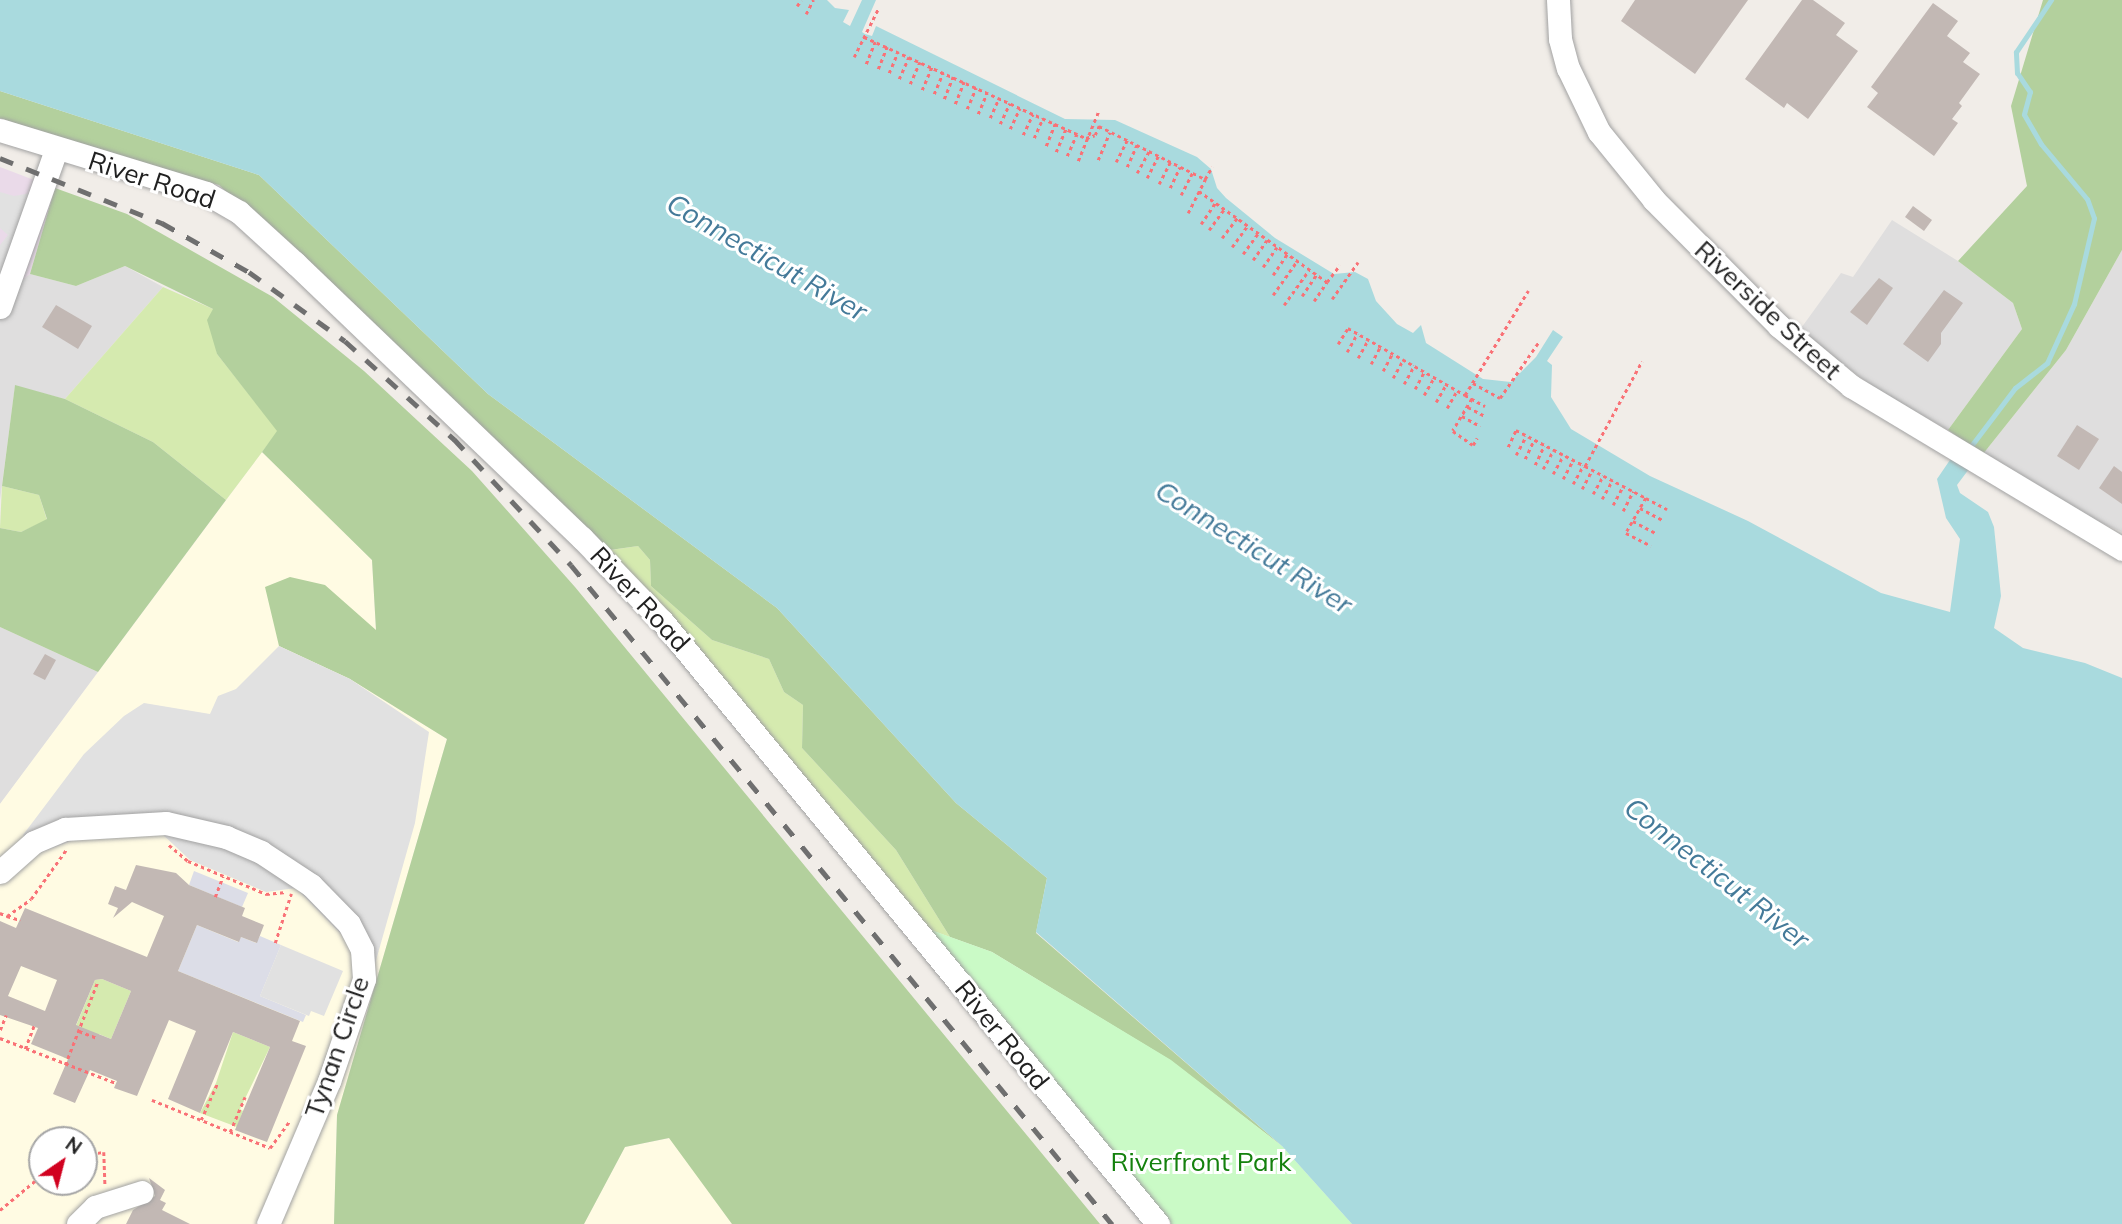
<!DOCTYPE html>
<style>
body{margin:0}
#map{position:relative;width:2122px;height:1224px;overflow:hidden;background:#f1ede8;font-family:Mulish,sans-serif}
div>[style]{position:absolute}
.residential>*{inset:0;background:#dfdede}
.industrial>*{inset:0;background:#eadae9}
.education>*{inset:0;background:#fffbe3}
.grass>*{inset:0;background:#d5eaaf}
.forest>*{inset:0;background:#b3d09d}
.park>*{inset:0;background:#cafac6}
.parking>*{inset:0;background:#e1e1e1}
.plaza>*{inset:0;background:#dcdde7}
.water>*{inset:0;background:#a9dade}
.stream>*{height:5px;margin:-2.5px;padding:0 2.5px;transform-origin:2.5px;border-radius:2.5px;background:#a9dade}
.building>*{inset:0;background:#c2b8b4}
.path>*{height:2.5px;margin-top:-1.25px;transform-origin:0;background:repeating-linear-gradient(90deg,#f97176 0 3.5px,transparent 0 7px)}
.roads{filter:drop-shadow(0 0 2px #a2a2a2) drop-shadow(0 0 2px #a2a2a2)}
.minor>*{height:23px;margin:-11.5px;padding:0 11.5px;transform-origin:11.5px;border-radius:11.5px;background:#fff}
.rail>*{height:5px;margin-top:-2.5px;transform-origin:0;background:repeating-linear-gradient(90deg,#6f6f6f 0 14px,transparent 0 28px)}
span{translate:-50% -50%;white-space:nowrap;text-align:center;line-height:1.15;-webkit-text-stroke:6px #fff;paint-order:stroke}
.street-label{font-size:26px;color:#212121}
.park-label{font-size:26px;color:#14810d}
.water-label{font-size:28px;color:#447a99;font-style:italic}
.north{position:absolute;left:28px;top:1126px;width:70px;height:70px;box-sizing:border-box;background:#fff;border:2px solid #a6a6a6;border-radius:50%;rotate:35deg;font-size:19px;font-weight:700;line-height:28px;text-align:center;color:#212121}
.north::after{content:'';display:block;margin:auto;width:24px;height:32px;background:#d1011f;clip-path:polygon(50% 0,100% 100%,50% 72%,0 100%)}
</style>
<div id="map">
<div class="residential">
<i style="clip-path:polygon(1892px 220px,1958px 261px,2013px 303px,2022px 329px,1948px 430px,1876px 389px,1799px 331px,1841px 273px,1853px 277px)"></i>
<i style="clip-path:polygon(2122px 250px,2122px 532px,2075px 511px,1983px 454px,2066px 350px)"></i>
<i style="clip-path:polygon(125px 266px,163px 287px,65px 399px,15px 386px,0 500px,0 297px,30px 274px,76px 286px)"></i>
<i style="clip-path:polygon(0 627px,98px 672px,0 804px)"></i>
</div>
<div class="industrial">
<i style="clip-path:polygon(0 167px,55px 188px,30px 274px,0 297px)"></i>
</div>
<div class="education">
<i style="clip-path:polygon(evenodd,262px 452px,372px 560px,376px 631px,350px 679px,447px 739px,337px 1115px,334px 1224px,0 1224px,0 804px,262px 452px,42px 1140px,84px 1140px,84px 1182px,42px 1182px,42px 1140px)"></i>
<i style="clip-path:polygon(670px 1138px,732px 1224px,584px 1224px,625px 1147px)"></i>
</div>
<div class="grass">
<i style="clip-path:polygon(163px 287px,213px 309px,217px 354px,278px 431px,226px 500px,153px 442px,65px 399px)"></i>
<i style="clip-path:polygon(2px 486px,39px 495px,47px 520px,21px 532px,0 528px)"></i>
<i style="clip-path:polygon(638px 546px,650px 560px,651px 586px,712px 640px,769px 659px,784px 692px,803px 705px,802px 748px,896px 850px,950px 937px,928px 929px,611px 550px)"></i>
<i style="clip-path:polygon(102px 979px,131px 991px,111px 1039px,99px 1034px,81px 1066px,63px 1057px,95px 980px)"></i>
<i style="clip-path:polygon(233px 1032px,270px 1047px,240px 1109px,243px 1111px,237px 1127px,200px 1113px,216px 1083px)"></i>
</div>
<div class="forest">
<i style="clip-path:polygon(2043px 0,2122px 0,2122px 250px,2066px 350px,1983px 454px,1948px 430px,2022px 329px,2013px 303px,1958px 261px,2027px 186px,2011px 106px)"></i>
<i style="clip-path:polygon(0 91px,259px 175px,488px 394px,777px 608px,956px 803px,1047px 878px,1036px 933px,1282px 1146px,1170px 1060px,992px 952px,950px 937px,896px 850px,802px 748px,803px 705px,784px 692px,769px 659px,712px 640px,651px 586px,650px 560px,638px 546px,610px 550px,219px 185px,81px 146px,0 118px)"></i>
<i style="clip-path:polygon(55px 188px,127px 214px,273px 297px,364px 371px,472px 471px,575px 587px,1100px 1224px,732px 1224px,669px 1138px,625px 1147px,584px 1224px,334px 1224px,337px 1115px,447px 739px,350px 679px,279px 646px,265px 587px,290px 577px,325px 585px,376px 630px,372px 560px,262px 452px,277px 431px,217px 354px,207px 320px,213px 309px,125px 266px,76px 286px,30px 274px)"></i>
<i style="clip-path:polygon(15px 385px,65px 399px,153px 442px,226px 500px,98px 672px,0 627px,0 528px,21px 532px,47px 519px,39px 495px,2px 486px)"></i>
</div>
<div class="park">
<i style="clip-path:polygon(928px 929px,992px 952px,1171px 1060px,1282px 1146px,1352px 1224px,1171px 1224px)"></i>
</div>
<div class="parking">
<i style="clip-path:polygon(0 192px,14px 196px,31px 193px,0 282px,0 245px,8px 235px,0 228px)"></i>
<i style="clip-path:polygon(279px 646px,350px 679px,429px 732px,415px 823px,371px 978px,342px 935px,296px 888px,266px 892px,190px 860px,161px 833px,93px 833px,36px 854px,23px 835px,84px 754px,124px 716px,144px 703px,210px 714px,218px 696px,236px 689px)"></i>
<i style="clip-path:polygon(281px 945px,343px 971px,324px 1016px,311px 1011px,309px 1016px,260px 996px)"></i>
</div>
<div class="plaza">
<i style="clip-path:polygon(194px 871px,248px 893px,242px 907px,189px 885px)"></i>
<i style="clip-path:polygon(197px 925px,238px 942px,241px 937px,256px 943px,260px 936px,281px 945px,260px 996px,306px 1015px,303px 1022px,178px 971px)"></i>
</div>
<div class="water">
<i style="clip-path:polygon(0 0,827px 0,835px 8px,849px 10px,843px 22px,850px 26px,862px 0,876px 0,862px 32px,865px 34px,872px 36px,876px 26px,1065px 119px,1115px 120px,1197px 157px,1211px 169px,1217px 188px,1226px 198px,1275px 238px,1334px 274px,1355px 272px,1368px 279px,1376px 301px,1397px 324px,1413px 333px,1421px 325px,1426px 343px,1483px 379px,1511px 382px,1536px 357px,1553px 330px,1563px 337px,1547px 361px,1552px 365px,1551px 397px,1571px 429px,1650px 476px,1748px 521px,1881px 593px,1950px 612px,1960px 539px,1946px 518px,1937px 479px,1952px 457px,1969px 469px,1957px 485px,1960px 493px,1988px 512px,1994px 527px,2001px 596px,1994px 628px,2023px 648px,2085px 663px,2122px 678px,2122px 1224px,1352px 1224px,1282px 1146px,1036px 932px,1047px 878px,956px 803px,777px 608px,488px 394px,259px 175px,0 91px)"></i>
</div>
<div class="stream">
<i style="left:1971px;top:446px;width:73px;rotate:-52.8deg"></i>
<i style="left:2015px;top:388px;width:41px;rotate:-38deg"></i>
<i style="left:2047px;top:363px;width:65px;rotate:-65.4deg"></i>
<i style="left:2074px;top:304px;width:88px;rotate:-76.9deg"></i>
<i style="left:2094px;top:218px;width:20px;rotate:-110deg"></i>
<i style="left:2087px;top:199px;width:72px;rotate:-129.9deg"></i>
<i style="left:2041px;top:144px;width:34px;rotate:-120deg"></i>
<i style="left:2024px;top:114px;width:23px;rotate:-75deg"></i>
<i style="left:2030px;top:92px;width:23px;rotate:-124deg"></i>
<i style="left:2017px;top:73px;width:21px;rotate:-93deg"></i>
<i style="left:2016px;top:52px;width:63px;rotate:-56.1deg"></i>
</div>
<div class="building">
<i style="clip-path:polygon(1635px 0,1748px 0,1695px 74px,1621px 21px)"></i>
<i style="clip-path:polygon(1802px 0,1813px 0,1845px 23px,1836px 35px,1858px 51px,1808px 119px,1787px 103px,1784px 108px,1745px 79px)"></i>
<i style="clip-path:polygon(1933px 3px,1958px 21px,1947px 36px,1970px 53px,1963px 62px,1980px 74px,1959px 103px,1962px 106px,1952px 119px,1958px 123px,1934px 156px,1867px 107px,1878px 93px,1871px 87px)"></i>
<i style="clip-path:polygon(1913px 206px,1932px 220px,1924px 231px,1905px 217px)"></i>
<i style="clip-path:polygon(1879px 278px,1893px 288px,1867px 325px,1850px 312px)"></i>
<i style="clip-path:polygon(1944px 290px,1963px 303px,1941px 333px,1941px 344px,1928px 362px,1903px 344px)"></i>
<i style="clip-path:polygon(56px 305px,92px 326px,78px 349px,42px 327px)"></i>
<i style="clip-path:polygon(2077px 425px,2099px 439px,2079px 470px,2057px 456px)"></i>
<i style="clip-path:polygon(2114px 466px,2122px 472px,2122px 504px,2099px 488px)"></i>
<i style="clip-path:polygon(45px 654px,56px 660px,45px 680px,33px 674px)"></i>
<i style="clip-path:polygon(evenodd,136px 865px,176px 873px,189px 885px,245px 908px,242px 916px,264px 925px,257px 943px,241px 937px,239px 942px,197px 925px,178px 971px,300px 1021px,292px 1041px,306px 1046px,267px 1142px,235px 1130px,270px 1047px,233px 1032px,200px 1113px,168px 1099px,196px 1031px,169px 1020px,137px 1096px,114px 1088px,117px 1081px,90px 1070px,75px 1103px,53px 1094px,68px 1059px,31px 1044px,38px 1028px,0 1015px,0 921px,16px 928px,25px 908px,147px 957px,164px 916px,132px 902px,113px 918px,118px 908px,108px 904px,115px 886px,126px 890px,136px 865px,21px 966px,57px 980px,45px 1011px,8px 996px,21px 966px,136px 865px,102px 979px,131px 991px,111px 1039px,76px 1025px,95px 980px,102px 979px)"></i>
<i style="clip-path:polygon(149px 1178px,165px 1190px,160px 1200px,166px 1203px,162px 1210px,190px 1224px,126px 1224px,133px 1210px,155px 1196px)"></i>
</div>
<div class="path">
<i style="left:797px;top:6px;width:7px;rotate:-56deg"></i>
<i style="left:806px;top:14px;width:16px;rotate:-63deg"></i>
<i style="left:864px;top:37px;width:244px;rotate:24.5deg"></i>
<i style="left:1086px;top:138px;width:9px;rotate:-18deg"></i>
<i style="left:1095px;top:135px;width:10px;rotate:-66deg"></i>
<i style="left:1099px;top:126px;width:119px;rotate:26.6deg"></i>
<i style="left:1205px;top:179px;width:14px;rotate:-60deg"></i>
<i style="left:854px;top:57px;width:54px;rotate:-63.4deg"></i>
<i style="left:866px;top:64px;width:24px;rotate:-68deg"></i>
<i style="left:878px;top:69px;width:24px;rotate:-68deg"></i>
<i style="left:889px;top:73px;width:23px;rotate:-67deg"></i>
<i style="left:899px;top:79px;width:24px;rotate:-66deg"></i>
<i style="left:910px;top:84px;width:24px;rotate:-66deg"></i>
<i style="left:922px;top:90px;width:25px;rotate:-67deg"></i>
<i style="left:934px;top:94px;width:23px;rotate:-67deg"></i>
<i style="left:944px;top:99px;width:24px;rotate:-68deg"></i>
<i style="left:955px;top:104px;width:24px;rotate:-68deg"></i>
<i style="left:967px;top:109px;width:23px;rotate:-67deg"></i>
<i style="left:978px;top:114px;width:23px;rotate:-67deg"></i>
<i style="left:990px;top:118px;width:22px;rotate:-66deg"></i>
<i style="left:1000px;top:124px;width:23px;rotate:-65deg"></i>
<i style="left:1010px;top:129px;width:23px;rotate:-65deg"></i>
<i style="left:1023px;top:135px;width:23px;rotate:-65deg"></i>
<i style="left:1034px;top:138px;width:22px;rotate:-66deg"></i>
<i style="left:1046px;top:146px;width:24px;rotate:-68deg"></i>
<i style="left:1056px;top:152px;width:25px;rotate:-67deg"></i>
<i style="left:1067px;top:156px;width:24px;rotate:-66deg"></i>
<i style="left:1098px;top:160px;width:30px;rotate:-67deg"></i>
<i style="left:1078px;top:161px;width:55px;rotate:-67.6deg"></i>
<i style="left:1116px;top:162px;width:25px;rotate:-63deg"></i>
<i style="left:1127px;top:167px;width:24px;rotate:-66deg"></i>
<i style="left:1137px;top:173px;width:25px;rotate:-61deg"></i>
<i style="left:1147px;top:178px;width:25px;rotate:-63deg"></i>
<i style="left:1159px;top:184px;width:25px;rotate:-63deg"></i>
<i style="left:1170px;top:188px;width:23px;rotate:-65deg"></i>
<i style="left:1199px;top:191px;width:157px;rotate:35.4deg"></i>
<i style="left:1327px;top:282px;width:21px;rotate:-53deg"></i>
<i style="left:1181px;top:195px;width:25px;rotate:-63deg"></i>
<i style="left:1188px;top:213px;width:38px;rotate:-63deg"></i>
<i style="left:1201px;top:224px;width:25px;rotate:-56deg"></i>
<i style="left:1209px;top:230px;width:26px;rotate:-54deg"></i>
<i style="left:1222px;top:238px;width:25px;rotate:-53deg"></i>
<i style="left:1232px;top:247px;width:26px;rotate:-54deg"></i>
<i style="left:1243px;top:254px;width:26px;rotate:-54deg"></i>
<i style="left:1253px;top:260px;width:24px;rotate:-55deg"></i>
<i style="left:1263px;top:267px;width:24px;rotate:-55deg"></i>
<i style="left:1273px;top:275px;width:25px;rotate:-56deg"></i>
<i style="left:1273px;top:295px;width:42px;rotate:-54.8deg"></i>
<i style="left:1302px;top:296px;width:25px;rotate:-56deg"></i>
<i style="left:1332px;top:299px;width:45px;rotate:-54.9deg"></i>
<i style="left:1314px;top:301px;width:23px;rotate:-56deg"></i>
<i style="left:1284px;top:305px;width:43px;rotate:-54.5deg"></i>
<i style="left:1338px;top:344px;width:19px;rotate:-58deg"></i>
<i style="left:1348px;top:328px;width:135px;rotate:29.8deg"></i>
<i style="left:1465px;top:395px;width:122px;rotate:-58.8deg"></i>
<i style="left:1347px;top:352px;width:21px;rotate:-61deg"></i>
<i style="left:1358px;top:358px;width:21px;rotate:-61deg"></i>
<i style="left:1371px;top:364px;width:19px;rotate:-62deg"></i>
<i style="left:1383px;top:371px;width:19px;rotate:-62deg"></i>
<i style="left:1393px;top:378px;width:21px;rotate:-61deg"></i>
<i style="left:1473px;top:383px;width:31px;rotate:29deg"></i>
<i style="left:1500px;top:398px;width:67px;rotate:-55.4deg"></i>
<i style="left:1404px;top:384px;width:21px;rotate:-61deg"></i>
<i style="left:1415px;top:389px;width:19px;rotate:-62deg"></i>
<i style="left:1424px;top:395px;width:20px;rotate:-60deg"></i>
<i style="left:1465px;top:395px;width:23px;rotate:29deg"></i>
<i style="left:1472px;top:399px;width:37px;rotate:121deg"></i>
<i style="left:1453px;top:431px;width:24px;rotate:35deg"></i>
<i style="left:1473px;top:445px;width:8px;rotate:-60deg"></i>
<i style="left:1436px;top:402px;width:20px;rotate:-60deg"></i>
<i style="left:1468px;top:407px;width:19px;rotate:28deg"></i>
<i style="left:1447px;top:408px;width:20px;rotate:-60deg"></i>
<i style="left:1462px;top:416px;width:21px;rotate:29deg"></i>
<i style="left:1508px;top:447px;width:19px;rotate:-65deg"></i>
<i style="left:1516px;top:430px;width:78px;rotate:27.6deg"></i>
<i style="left:1585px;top:466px;width:119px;rotate:-61.5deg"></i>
<i style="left:1516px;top:455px;width:21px;rotate:-62deg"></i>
<i style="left:1525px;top:459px;width:21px;rotate:-65deg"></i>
<i style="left:1535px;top:465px;width:21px;rotate:-65deg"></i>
<i style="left:1585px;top:466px;width:69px;rotate:27.7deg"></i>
<i style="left:1646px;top:498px;width:40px;rotate:119.7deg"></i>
<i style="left:1626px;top:533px;width:28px;rotate:27deg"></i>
<i style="left:1543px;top:469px;width:21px;rotate:-61deg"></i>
<i style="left:1553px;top:474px;width:21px;rotate:-61deg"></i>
<i style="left:1563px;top:479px;width:21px;rotate:-62deg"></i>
<i style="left:1573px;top:484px;width:21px;rotate:-61deg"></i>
<i style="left:1582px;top:489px;width:21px;rotate:-62deg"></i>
<i style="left:1593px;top:494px;width:21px;rotate:-61deg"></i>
<i style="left:1646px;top:498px;width:24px;rotate:28deg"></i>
<i style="left:1602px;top:499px;width:21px;rotate:-61deg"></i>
<i style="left:1613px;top:505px;width:21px;rotate:-62deg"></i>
<i style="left:1640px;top:508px;width:27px;rotate:28deg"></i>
<i style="left:1623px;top:511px;width:22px;rotate:-63deg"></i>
<i style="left:1633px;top:521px;width:27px;rotate:28deg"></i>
<i style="left:169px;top:845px;width:25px;rotate:40deg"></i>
<i style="left:188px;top:861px;width:85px;rotate:22.9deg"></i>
<i style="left:266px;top:894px;width:20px;rotate:-6deg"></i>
<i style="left:215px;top:897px;width:22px;rotate:-69deg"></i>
<i style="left:0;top:913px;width:8px;rotate:23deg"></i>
<i style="left:7px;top:916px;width:29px;rotate:-35deg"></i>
<i style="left:31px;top:899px;width:60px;rotate:-54.5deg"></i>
<i style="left:7px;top:916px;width:14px;rotate:17deg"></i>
<i style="left:275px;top:943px;width:52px;rotate:-71.9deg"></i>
<i style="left:0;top:1030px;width:16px;rotate:-68deg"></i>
<i style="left:79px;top:1031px;width:19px;rotate:21deg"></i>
<i style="left:0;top:1038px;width:124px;rotate:21.2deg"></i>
<i style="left:25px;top:1049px;width:25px;rotate:-69deg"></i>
<i style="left:65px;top:1065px;width:90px;rotate:-68.6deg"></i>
<i style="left:152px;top:1100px;width:127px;rotate:22.1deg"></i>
<i style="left:270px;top:1148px;width:34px;rotate:-54deg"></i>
<i style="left:201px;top:1120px;width:39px;rotate:-66deg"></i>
<i style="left:230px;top:1132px;width:38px;rotate:-67deg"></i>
<i style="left:84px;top:1155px;width:20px;rotate:-9deg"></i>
<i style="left:104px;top:1152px;width:32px;rotate:88deg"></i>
<i style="left:0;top:1210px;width:55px;rotate:-39.8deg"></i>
</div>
<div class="roads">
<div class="minor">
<i style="left:1558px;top:0;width:39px;rotate:87deg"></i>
<i style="left:1560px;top:39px;width:30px;rotate:75deg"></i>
<i style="left:1568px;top:68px;width:71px;rotate:64.2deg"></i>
<i style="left:1599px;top:132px;width:87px;rotate:51deg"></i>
<i style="left:1654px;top:200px;width:177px;rotate:45.2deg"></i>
<i style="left:1779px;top:326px;width:94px;rotate:39.8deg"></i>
<i style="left:1851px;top:386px;width:316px;rotate:31deg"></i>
<i style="left:0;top:130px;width:215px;rotate:17deg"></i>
<i style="left:206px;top:193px;width:38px;rotate:30deg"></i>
<i style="left:239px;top:212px;width:76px;rotate:42.3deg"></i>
<i style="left:295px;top:263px;width:397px;rotate:43.8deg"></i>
<i style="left:582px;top:538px;width:115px;rotate:46.1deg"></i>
<i style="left:662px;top:621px;width:781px;rotate:50.56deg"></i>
<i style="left:0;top:307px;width:167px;rotate:-70.4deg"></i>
<i style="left:0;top:872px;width:45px;rotate:-41.4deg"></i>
<i style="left:34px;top:842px;width:34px;rotate:-23deg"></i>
<i style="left:65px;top:829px;width:101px;rotate:-3.4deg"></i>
<i style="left:166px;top:823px;width:62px;rotate:13.1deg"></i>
<i style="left:226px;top:837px;width:38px;rotate:23deg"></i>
<i style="left:261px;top:852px;width:60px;rotate:33.4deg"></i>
<i style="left:311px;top:885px;width:54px;rotate:45.7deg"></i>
<i style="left:349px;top:924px;width:29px;rotate:63deg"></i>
<i style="left:362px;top:950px;width:29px;rotate:86deg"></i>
<i style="left:364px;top:979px;width:108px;rotate:108.9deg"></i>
<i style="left:329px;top:1081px;width:155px;rotate:113.1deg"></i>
<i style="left:78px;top:1224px;width:24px;rotate:-45deg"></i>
<i style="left:95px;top:1207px;width:49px;rotate:-17.7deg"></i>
</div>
</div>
<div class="rail">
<i style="left:0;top:158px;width:175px;rotate:21.9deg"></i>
<i style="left:162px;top:223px;width:100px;rotate:29.4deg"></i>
<i style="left:249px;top:272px;width:118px;rotate:35.7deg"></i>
<i style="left:345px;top:341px;width:147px;rotate:42deg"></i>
<i style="left:454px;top:439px;width:172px;rotate:47.1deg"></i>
<i style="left:571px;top:565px;width:853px;rotate:50.62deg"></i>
</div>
<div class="street-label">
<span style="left:152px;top:180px;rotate:18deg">River Road</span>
<span style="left:1768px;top:310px;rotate:43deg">Riverside Street</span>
<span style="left:640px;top:599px;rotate:47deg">River Road</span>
<span style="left:1002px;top:1035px;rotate:51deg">River Road</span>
<span style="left:337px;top:1047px;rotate:-71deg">Tynan Circle</span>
</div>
<div class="park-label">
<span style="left:1201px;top:1162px">Riverfront Park</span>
</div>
<div class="water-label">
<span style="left:767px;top:257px;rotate:30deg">Connecticut River</span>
<span style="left:1254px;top:547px;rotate:32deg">Connecticut River</span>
<span style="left:1717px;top:873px;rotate:38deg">Connecticut River</span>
</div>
<div class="north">N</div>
</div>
